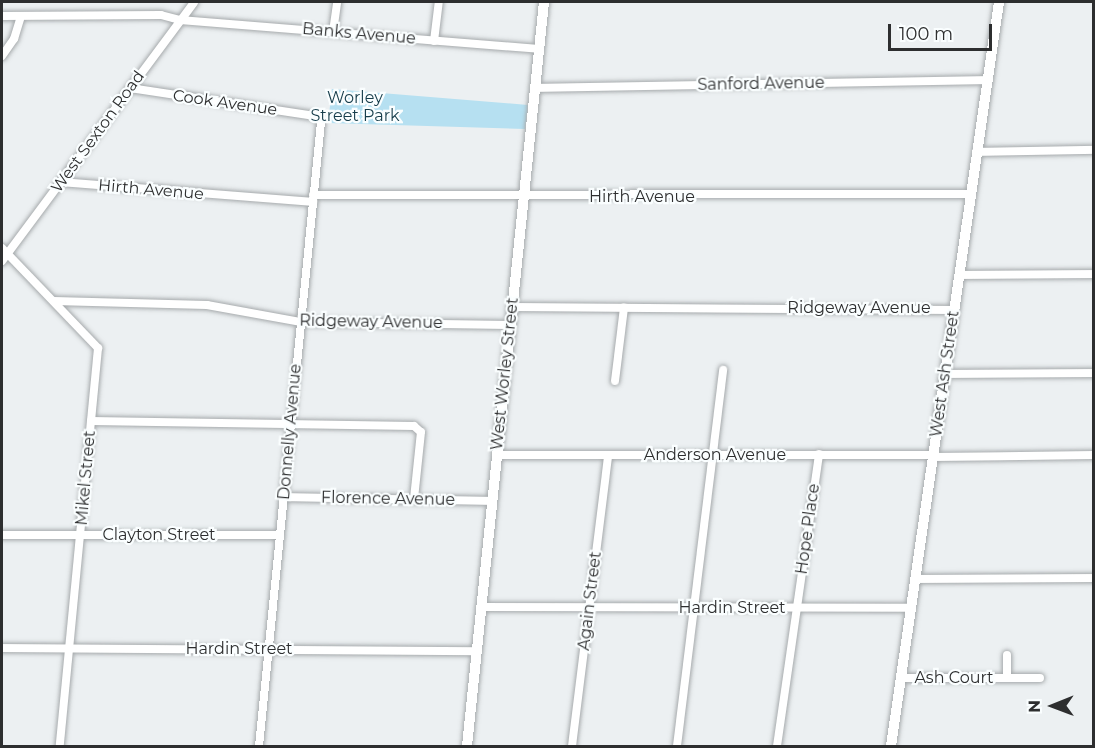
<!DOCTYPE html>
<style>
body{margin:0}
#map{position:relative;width:1095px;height:748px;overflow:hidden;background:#ecf0f2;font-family:Montserrat,sans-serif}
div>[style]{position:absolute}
.green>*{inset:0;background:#b6e0f1}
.roads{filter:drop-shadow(0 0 2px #a6aaac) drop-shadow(0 0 2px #a6aaac)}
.street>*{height:8px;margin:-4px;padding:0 4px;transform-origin:4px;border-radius:4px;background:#fff}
.secondary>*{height:10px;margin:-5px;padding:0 5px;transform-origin:5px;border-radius:5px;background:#fff}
span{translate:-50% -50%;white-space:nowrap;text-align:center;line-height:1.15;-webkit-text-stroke:4.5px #fafeff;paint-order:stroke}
.street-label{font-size:16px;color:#2d2e2f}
.park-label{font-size:16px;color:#163d4b}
.frame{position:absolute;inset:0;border:3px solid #2d2e2f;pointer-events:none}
.north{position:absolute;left:1023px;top:676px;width:60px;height:60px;-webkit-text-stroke:4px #fafeff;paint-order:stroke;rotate:269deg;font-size:16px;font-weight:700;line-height:24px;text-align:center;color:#2d2e2f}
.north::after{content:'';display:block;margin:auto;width:21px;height:27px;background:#2d2e2f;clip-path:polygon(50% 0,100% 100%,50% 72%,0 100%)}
.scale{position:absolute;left:888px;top:24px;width:104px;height:27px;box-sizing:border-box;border:3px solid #2d2e2f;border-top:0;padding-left:8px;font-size:18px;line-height:21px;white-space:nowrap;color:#2d2e2f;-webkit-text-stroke:4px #fafeff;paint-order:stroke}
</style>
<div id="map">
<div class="green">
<i style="clip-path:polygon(332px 89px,528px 105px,525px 129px,328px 123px)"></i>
</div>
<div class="roads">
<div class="street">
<i style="left:2px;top:16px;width:159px;rotate:-0.4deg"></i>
<i style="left:161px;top:15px;width:20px;rotate:15deg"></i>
<i style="left:180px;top:20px;width:360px;rotate:4.6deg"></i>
<i style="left:333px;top:32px;width:30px;rotate:-82deg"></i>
<i style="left:434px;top:41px;width:39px;rotate:-83deg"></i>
<i style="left:2px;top:56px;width:21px;rotate:-55deg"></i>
<i style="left:14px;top:39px;width:24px;rotate:-73deg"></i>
<i style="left:130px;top:88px;width:187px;rotate:8.6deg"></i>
<i style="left:315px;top:116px;width:8px;rotate:45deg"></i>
<i style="left:321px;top:122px;width:627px;rotate:95.67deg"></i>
<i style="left:535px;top:88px;width:452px;rotate:-1deg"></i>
<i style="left:976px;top:152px;width:118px;rotate:-1deg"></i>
<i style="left:61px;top:182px;width:253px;rotate:4.5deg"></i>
<i style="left:313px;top:195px;width:657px;rotate:-0.09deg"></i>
<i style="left:2px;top:248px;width:139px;rotate:46.2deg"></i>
<i style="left:98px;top:348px;width:400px;rotate:95.5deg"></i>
<i style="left:2px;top:261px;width:322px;rotate:-53.4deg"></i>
<i style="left:959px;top:275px;width:135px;rotate:-0.4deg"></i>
<i style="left:54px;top:301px;width:153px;rotate:1.5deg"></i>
<i style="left:207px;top:305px;width:96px;rotate:10.3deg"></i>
<i style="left:301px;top:322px;width:209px;rotate:0.8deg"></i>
<i style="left:512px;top:307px;width:443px;rotate:0.4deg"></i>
<i style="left:945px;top:374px;width:149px;rotate:-0.4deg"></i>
<i style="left:615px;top:381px;width:74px;rotate:-83deg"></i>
<i style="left:91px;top:421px;width:323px;rotate:0.9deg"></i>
<i style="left:414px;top:426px;width:9px;rotate:41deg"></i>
<i style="left:421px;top:432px;width:67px;rotate:96deg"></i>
<i style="left:496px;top:455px;width:437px"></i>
<i style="left:933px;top:457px;width:161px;rotate:-0.7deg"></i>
<i style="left:284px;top:497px;width:208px;rotate:1.1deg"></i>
<i style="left:2px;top:535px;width:278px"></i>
<i style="left:915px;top:579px;width:179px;rotate:-0.3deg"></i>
<i style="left:481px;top:607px;width:430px;rotate:0.1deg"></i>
<i style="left:2px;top:648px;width:474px;rotate:0.4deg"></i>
<i style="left:901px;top:678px;width:106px"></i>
<i style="left:1007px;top:678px;width:23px;rotate:-90deg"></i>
<i style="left:1007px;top:678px;width:33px"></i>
<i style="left:572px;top:746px;width:293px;rotate:-82.9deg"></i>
<i style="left:677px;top:746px;width:379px;rotate:-83deg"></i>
<i style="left:777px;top:746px;width:295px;rotate:-81.8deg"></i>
</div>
<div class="secondary">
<i style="left:467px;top:746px;width:748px;rotate:-84.09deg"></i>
<i style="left:891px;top:746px;width:752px;rotate:-81.74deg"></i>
</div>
</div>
<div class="street-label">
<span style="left:359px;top:34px;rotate:5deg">Banks Avenue</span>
<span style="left:761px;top:84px;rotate:-1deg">Sanford Avenue</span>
<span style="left:225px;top:103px;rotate:8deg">Cook Avenue</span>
<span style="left:98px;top:132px;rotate:-54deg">West Sexton Road</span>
<span style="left:151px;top:190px;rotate:5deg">Hirth Avenue</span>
<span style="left:642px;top:197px">Hirth Avenue</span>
<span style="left:859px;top:308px">Ridgeway Avenue</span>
<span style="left:371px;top:322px;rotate:1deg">Ridgeway Avenue</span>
<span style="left:505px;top:374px;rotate:-84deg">West Worley Street</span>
<span style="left:945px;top:374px;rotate:-82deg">West Ash Street</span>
<span style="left:290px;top:432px;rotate:-85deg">Donnelly Avenue</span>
<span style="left:715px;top:455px">Anderson Avenue</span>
<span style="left:86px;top:478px;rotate:-85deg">Mikel Street</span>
<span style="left:388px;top:499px;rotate:1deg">Florence Avenue</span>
<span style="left:808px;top:529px;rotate:-82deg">Hope Place</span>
<span style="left:159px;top:535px">Clayton Street</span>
<span style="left:590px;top:601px;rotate:-83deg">Again Street</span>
<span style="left:732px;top:608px">Hardin Street</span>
<span style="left:239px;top:649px">Hardin Street</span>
<span style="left:954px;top:678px">Ash Court</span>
</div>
<div class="park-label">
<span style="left:355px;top:107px">Worley<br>Street Park</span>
</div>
<div class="frame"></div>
<div class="north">N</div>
<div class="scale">100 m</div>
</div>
